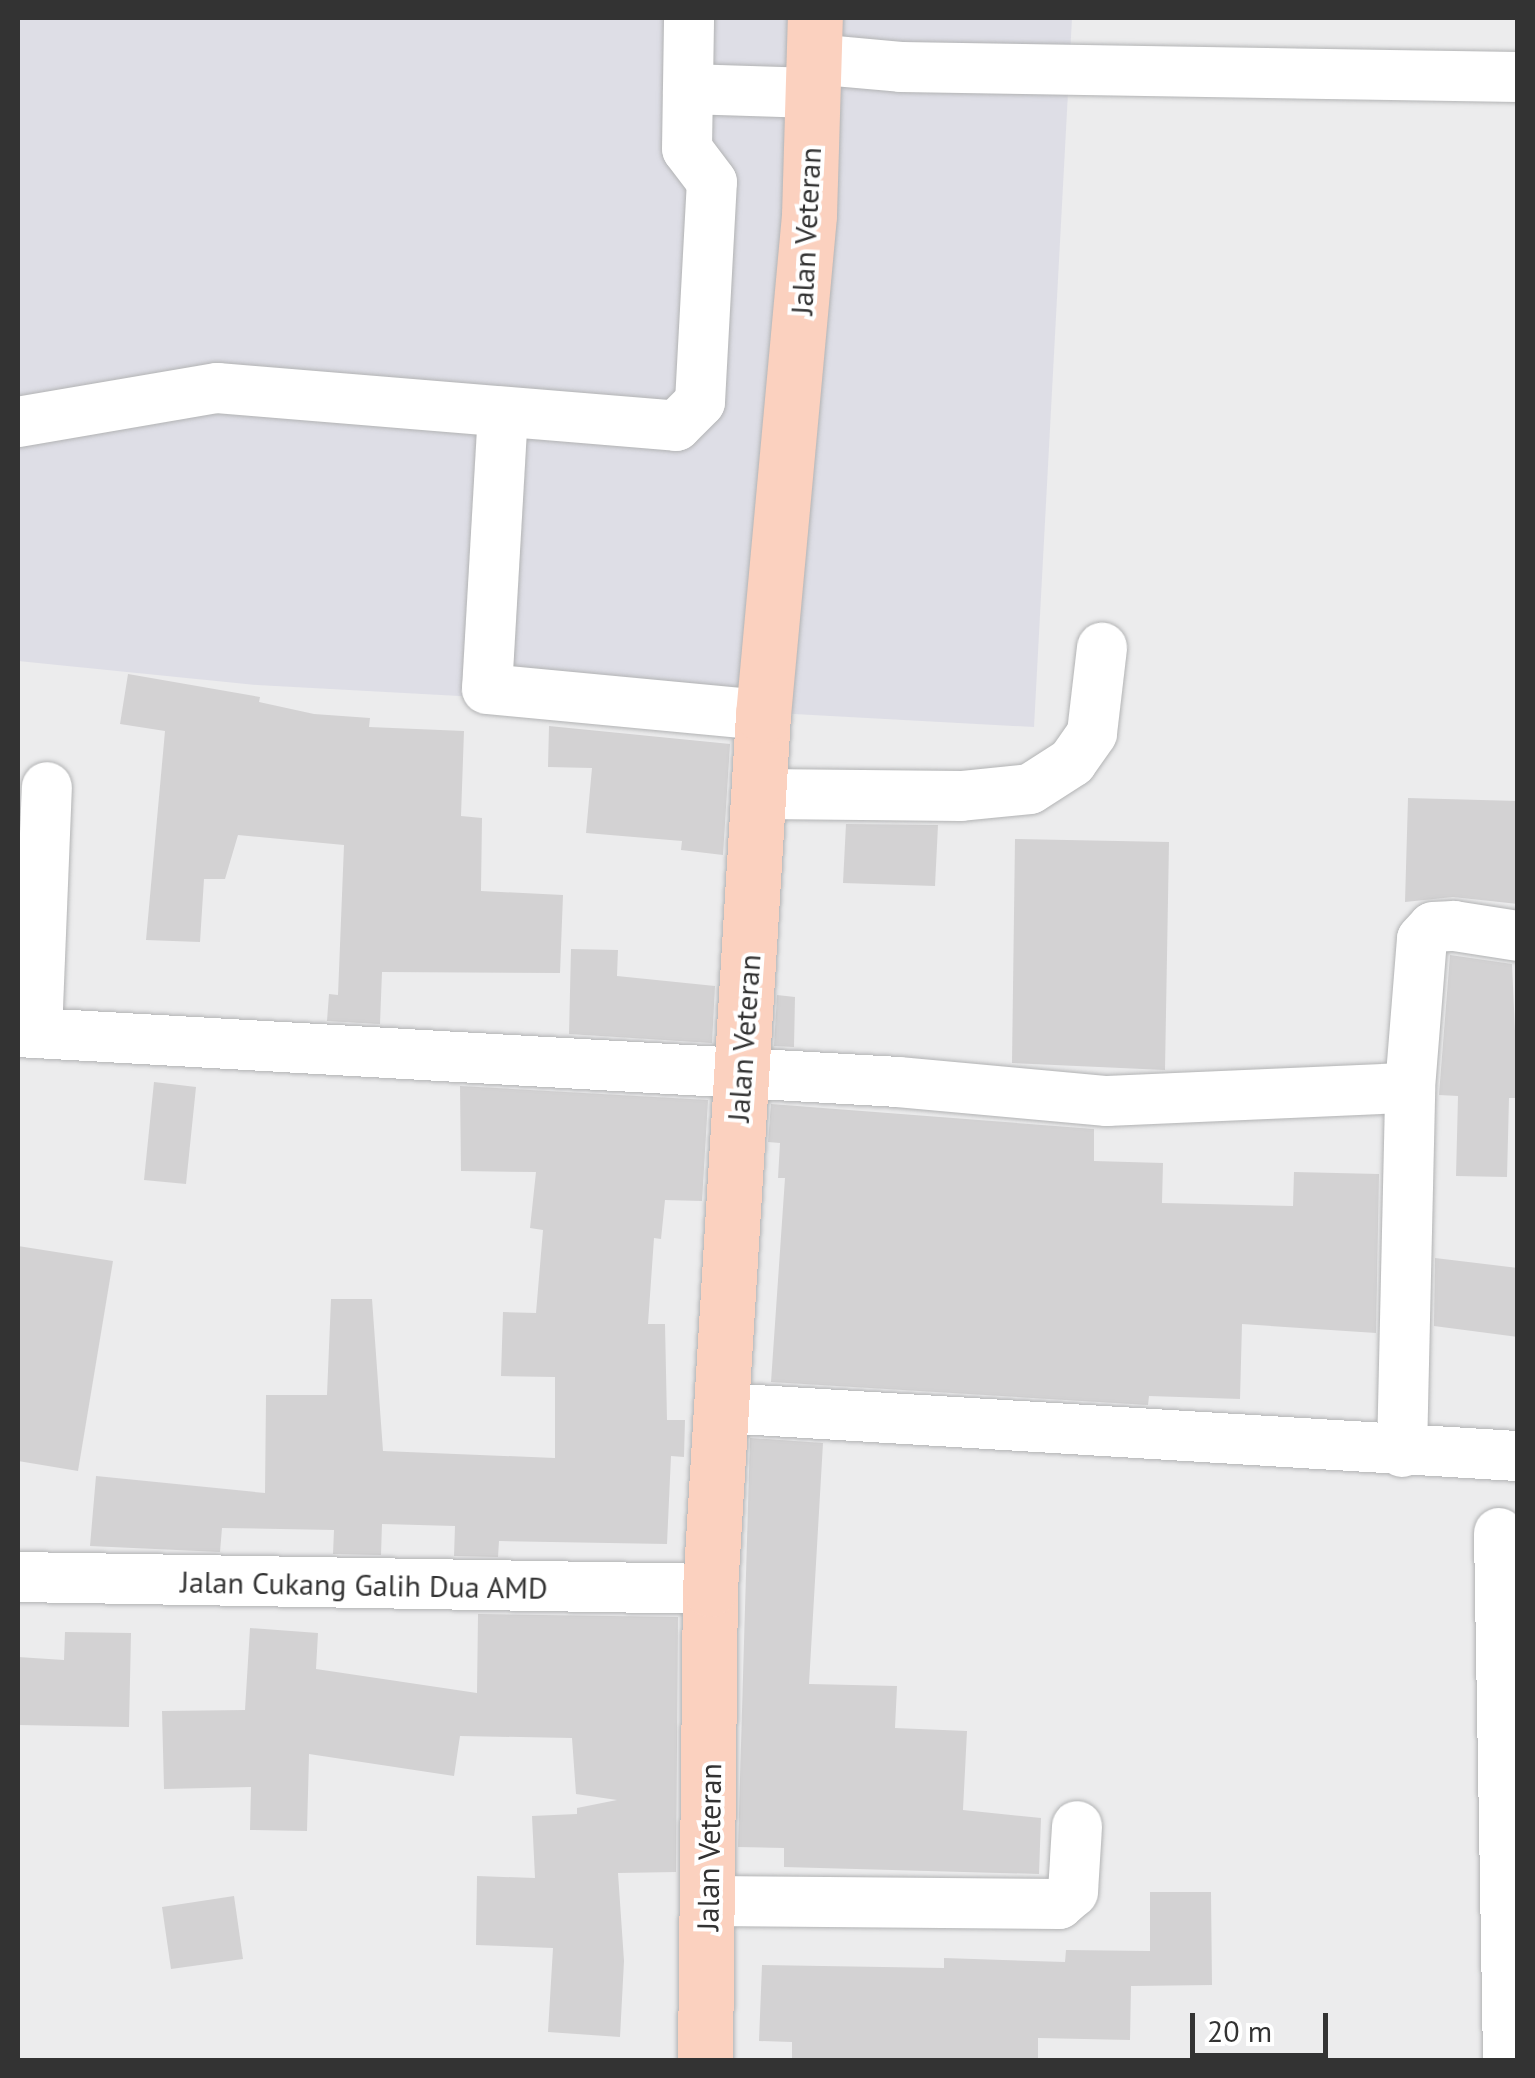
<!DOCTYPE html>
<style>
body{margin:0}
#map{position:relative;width:1535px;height:2078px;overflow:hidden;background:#ececed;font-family:"PT Sans",sans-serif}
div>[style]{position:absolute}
.built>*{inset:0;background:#dedee6}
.building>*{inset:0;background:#d3d2d3}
.roads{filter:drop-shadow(0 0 2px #b2b3b4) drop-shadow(0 0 2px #b2b3b4)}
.minor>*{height:50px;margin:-25px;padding:0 25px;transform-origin:25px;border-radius:25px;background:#fff}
.major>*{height:55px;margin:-27.5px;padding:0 27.5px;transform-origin:27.5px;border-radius:27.5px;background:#fbd1bf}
span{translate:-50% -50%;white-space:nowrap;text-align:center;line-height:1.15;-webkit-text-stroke:8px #fff;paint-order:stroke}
.street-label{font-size:30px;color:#333}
.frame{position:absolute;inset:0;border:20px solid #333;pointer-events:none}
.scale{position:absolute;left:1190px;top:2013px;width:138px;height:45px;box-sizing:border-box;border:5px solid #333;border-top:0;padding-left:12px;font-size:30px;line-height:35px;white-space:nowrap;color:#333;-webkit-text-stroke:8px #fff;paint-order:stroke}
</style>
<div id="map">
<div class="built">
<i style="clip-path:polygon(18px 18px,1072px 18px,1034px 727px,257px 685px,18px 661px)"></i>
</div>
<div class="building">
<i style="clip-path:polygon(128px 674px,260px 697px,259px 702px,314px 714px,370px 718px,369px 727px,464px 731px,461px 816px,482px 818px,481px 891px,563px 895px,560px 973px,382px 972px,380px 1024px,327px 1021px,329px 994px,338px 995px,344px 845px,238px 835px,225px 879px,204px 879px,200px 942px,146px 940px,165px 731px,120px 724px)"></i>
<i style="clip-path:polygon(549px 726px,730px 744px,723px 855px,681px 850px,682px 841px,586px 833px,592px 768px,548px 767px)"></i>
<i style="clip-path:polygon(1408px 798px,1518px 801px,1518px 904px,1453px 897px,1405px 902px)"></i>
<i style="clip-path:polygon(846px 824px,938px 825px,935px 886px,843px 883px)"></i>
<i style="clip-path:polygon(1015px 839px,1169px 842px,1165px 1070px,1012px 1063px)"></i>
<i style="clip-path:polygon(571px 949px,618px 950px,617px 976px,715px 986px,712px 1043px,569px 1034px)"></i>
<i style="clip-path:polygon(1450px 955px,1512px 964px,1518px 1098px,1509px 1098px,1507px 1177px,1456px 1176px,1458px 1096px,1439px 1095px)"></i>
<i style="clip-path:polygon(777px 995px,795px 997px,794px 1047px,774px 1046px)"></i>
<i style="clip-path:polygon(154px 1082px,196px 1087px,186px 1184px,144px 1180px)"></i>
<i style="clip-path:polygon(460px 1086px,708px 1100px,702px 1201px,665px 1200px,661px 1239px,654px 1238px,648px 1324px,665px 1324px,667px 1420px,685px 1420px,684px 1457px,671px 1456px,667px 1544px,499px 1541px,498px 1557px,454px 1556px,455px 1526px,382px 1524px,381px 1555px,333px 1554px,334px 1530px,222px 1528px,220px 1552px,90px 1546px,96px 1476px,265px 1493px,266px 1395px,327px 1395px,331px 1299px,372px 1299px,383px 1451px,555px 1458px,555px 1377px,501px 1376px,503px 1312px,536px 1313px,543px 1230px,530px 1228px,536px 1172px,461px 1171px)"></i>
<i style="clip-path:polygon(771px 1104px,1094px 1129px,1094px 1161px,1163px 1163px,1162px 1203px,1293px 1206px,1294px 1172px,1379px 1174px,1376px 1333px,1242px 1324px,1240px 1399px,1149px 1396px,1148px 1405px,771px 1382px,785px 1178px,778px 1178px,780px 1143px,768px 1142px)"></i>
<i style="clip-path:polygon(18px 1246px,113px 1261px,78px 1471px,18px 1461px)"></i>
<i style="clip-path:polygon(1435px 1258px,1518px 1268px,1518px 1337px,1434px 1326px)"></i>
<i style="clip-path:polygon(750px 1438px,823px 1443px,809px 1684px,897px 1686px,895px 1728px,967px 1731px,963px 1810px,1041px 1818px,1039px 1874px,784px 1867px,784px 1848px,738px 1847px)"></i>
<i style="clip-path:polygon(478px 1614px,678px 1617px,676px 1872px,618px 1873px,624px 1961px,620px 2037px,548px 2032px,553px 1948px,476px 1945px,477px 1876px,535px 1878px,532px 1816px,577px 1814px,577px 1808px,617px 1800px,576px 1794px,572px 1738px,460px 1736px,454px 1776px,309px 1754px,307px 1831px,250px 1830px,251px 1787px,164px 1789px,162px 1711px,245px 1710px,250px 1628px,318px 1633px,316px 1669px,477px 1693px)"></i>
<i style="clip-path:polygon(65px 1632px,131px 1633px,129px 1727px,18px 1725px,18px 1657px,64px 1660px)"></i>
<i style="clip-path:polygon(1150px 1892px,1211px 1892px,1212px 1985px,1131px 1986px,1130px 2040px,1038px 2038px,1038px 2060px,792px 2060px,792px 2042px,759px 2041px,762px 1965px,944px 1968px,944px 1958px,1065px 1962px,1066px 1950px,1150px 1951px)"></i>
<i style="clip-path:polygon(234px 1896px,243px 1959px,171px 1969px,162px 1907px)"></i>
</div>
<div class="roads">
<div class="minor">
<i style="left:813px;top:59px;width:88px;rotate:5.2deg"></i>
<i style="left:901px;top:67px;width:617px;rotate:0.93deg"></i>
<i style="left:688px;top:89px;width:124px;rotate:1.8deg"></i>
<i style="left:503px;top:412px;width:277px;rotate:93.3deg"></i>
<i style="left:487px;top:689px;width:277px;rotate:5.4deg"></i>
<i style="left:18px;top:422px;width:202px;rotate:-9.7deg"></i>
<i style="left:217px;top:388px;width:461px;rotate:4.7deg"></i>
<i style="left:676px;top:426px;width:34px;rotate:-45deg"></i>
<i style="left:700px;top:402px;width:220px;rotate:-86.9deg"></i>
<i style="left:712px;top:182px;width:41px;rotate:-127.1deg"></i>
<i style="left:687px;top:149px;width:131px;rotate:-89.1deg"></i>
<i style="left:763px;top:794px;width:198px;rotate:0.6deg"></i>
<i style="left:961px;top:796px;width:69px;rotate:-5.8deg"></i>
<i style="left:1030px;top:789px;width:50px;rotate:-32.7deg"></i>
<i style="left:1072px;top:762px;width:35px;rotate:-55deg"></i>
<i style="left:1092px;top:733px;width:86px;rotate:-83.3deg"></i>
<i style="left:18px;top:1032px;width:881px;rotate:3.25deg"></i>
<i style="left:898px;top:1082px;width:210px;rotate:5.2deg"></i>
<i style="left:1107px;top:1101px;width:303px;rotate:-2.5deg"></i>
<i style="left:37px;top:1033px;width:246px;rotate:-87.7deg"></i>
<i style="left:723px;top:1408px;width:796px;rotate:3.46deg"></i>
<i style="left:1402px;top:1452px;width:364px;rotate:-88.7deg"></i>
<i style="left:1410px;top:1088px;width:149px;rotate:-85.4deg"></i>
<i style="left:1422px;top:939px;width:16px;rotate:-47deg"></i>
<i style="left:1433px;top:927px;width:21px;rotate:-3deg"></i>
<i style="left:1454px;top:926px;width:65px;rotate:8.9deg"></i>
<i style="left:1499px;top:1533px;width:527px;rotate:89.02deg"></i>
<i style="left:18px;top:1577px;width:692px;rotate:0.99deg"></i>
<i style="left:710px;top:1901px;width:349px;rotate:0.5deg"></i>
<i style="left:1059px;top:1904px;width:18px;rotate:-41deg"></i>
<i style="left:1073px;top:1892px;width:66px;rotate:-86.5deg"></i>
</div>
<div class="major">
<i style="left:705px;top:2060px;width:471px;rotate:-89.4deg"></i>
<i style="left:710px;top:1589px;width:876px;rotate:-86.53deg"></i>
<i style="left:763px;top:715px;width:502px;rotate:-84.74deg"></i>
<i style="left:809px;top:215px;width:197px;rotate:-88.3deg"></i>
</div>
</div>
<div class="street-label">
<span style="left:806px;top:231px;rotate:-87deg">Jalan Veteran</span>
<span style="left:744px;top:1038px;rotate:-86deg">Jalan Veteran</span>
<span style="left:364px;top:1585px;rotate:1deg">Jalan Cukang Galih Dua AMD</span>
<span style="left:709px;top:1847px;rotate:-89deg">Jalan Veteran</span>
</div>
<div class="frame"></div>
<div class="scale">20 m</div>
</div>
